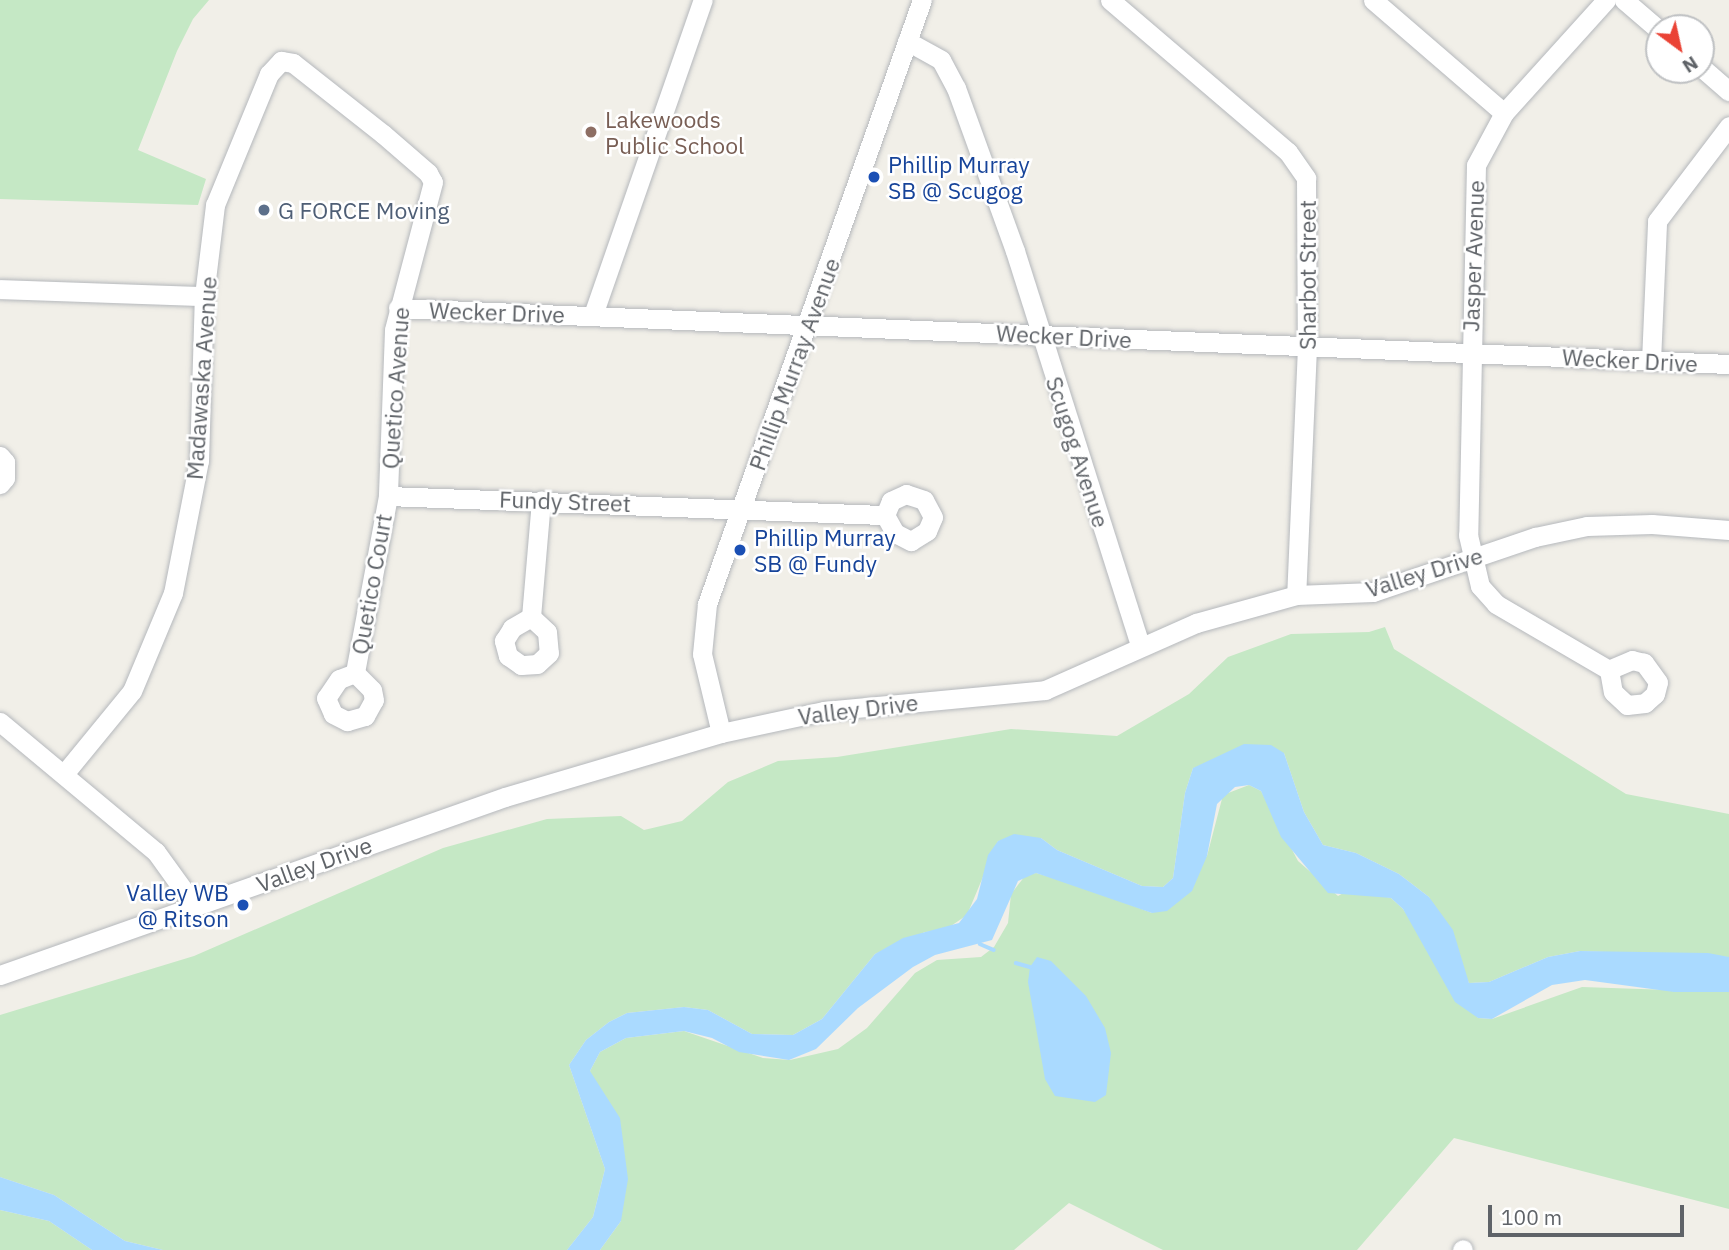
<!DOCTYPE html>
<style>
body{margin:0}
#map{position:relative;width:1729px;height:1250px;overflow:hidden;background:#f1efe8;font-family:"IBM Plex Sans",sans-serif}
div>[style]{position:absolute}
.green>*{inset:0;background:#c5e8c5}
.water>*{inset:0;background:#aadaff}
.stream>*{height:3.5px;margin:-1.75px;padding:0 1.75px;transform-origin:1.75px;border-radius:1.75px;background:#aadaff}
.roads{filter:drop-shadow(0 0 2px #b5b8bc) drop-shadow(0 0 2px #b5b8bc)}
.minor>*{height:19px;margin:-9.5px;padding:0 9.5px;transform-origin:9.5px;border-radius:9.5px;background:#fff}
.dots>*{width:19px;height:19px;translate:-50% -50%;box-sizing:border-box;border:4px solid #fff;border-radius:50%}
span{translate:-50% -50%;white-space:nowrap;text-align:center;line-height:1.15;-webkit-text-stroke:5px #fff;paint-order:stroke}
.education-label{font-size:23px;color:#785e54}
.left{translate:0 -50%;text-align:left}
.transit-label{font-size:23px;color:#164399}
.right{translate:-100% -50%;text-align:right}
.service-label{font-size:23px;color:#4e5e75}
.street-label{font-size:23px;color:#5f6368}
.north{position:absolute;left:1645px;top:14px;width:70px;height:70px;box-sizing:border-box;background:#fff;border:2px solid #bfc1c3;border-radius:50%;rotate:147deg;font-size:19px;font-weight:700;line-height:28px;text-align:center;color:#5f6368}
.north::after{content:'';display:block;margin:auto;width:24px;height:32px;background:#ea4335;clip-path:polygon(50% 0,100% 100%,50% 72%,0 100%)}
.scale{position:absolute;left:1488px;top:1205px;width:196px;height:32px;box-sizing:border-box;border:4px solid #5f6368;border-top:0;padding-left:9px;font-size:21px;line-height:24px;white-space:nowrap;color:#5f6368;-webkit-text-stroke:5px #fff;paint-order:stroke}
</style>
<div id="map">
<div class="green">
<i style="clip-path:polygon(0 0,209px 0,193px 19px,177px 51px,138px 150px,206px 179px,198px 205px,0 199px)"></i>
<i style="clip-path:polygon(1385px 627px,1394px 649px,1626px 794px,1729px 814px,1729px 957px,1580px 951px,1548px 957px,1489px 982px,1469px 983px,1429px 897px,1399px 874px,1356px 853px,1323px 845px,1304px 812px,1284px 753px,1193px 768px,1185px 793px,1173px 878px,1163px 887px,1142px 886px,1057px 850px,1041px 838px,998px 841px,967px 915px,945px 930px,925px 932px,875px 954px,822px 1019px,793px 1035px,752px 1034px,708px 1010px,684px 1007px,627px 1013px,609px 1022px,586px 1040px,569px 1065px,605px 1169px,593px 1217px,567px 1250px,163px 1250px,125px 1241px,54px 1195px,0 1177px,0 1015px,194px 956px,443px 848px,547px 819px,621px 816px,644px 830px,682px 821px,728px 782px,778px 761px,837px 757px,1011px 729px,1117px 736px,1189px 694px,1228px 657px,1291px 634px,1369px 632px)"></i>
<i style="clip-path:polygon(1249px 785px,1261px 791px,1298px 861px,1338px 896px,1347px 891px,1368px 893px,1391px 898px,1403px 909px,1478px 1018px,1492px 1019px,1582px 987px,1729px 992px,1729px 1209px,1454px 1138px,1357px 1250px,1163px 1250px,1069px 1203px,1014px 1250px,600px 1250px,621px 1221px,590px 1071px,600px 1052px,626px 1038px,684px 1031px,763px 1058px,790px 1060px,838px 1049px,867px 1028px,915px 973px,937px 960px,981px 957px,994px 947px,1008px 923px,1011px 894px,1025px 876px,1036px 873px,1084px 887px,1152px 913px,1207px 856px,1223px 795px)"></i>
<i style="clip-path:polygon(0 1210px,49px 1221px,92px 1250px,0 1250px)"></i>
</div>
<div class="water">
<i style="clip-path:polygon(1244px 744px,1271px 745px,1284px 753px,1304px 812px,1323px 845px,1356px 853px,1399px 874px,1429px 897px,1453px 930px,1469px 983px,1489px 982px,1548px 957px,1580px 951px,1708px 953px,1729px 957px,1729px 992px,1674px 992px,1585px 980px,1552px 985px,1492px 1019px,1478px 1018px,1455px 1002px,1403px 909px,1391px 898px,1328px 893px,1281px 837px,1261px 791px,1249px 785px,1235px 787px,1217px 804px,1207px 856px,1192px 891px,1167px 911px,1152px 913px,1036px 873px,1018px 881px,992px 940px,935px 955px,913px 967px,858px 1008px,816px 1049px,789px 1060px,739px 1052px,712px 1038px,684px 1031px,626px 1038px,600px 1052px,590px 1071px,620px 1118px,628px 1179px,621px 1221px,600px 1250px,567px 1250px,593px 1217px,605px 1169px,569px 1065px,586px 1040px,609px 1022px,627px 1013px,684px 1007px,708px 1010px,752px 1034px,793px 1035px,822px 1019px,875px 954px,903px 938px,959px 923px,977px 899px,988px 855px,998px 841px,1014px 834px,1041px 838px,1057px 850px,1142px 886px,1163px 887px,1173px 878px,1185px 793px,1193px 768px)"></i>
<i style="clip-path:polygon(1037px 957px,1051px 961px,1086px 996px,1105px 1028px,1111px 1053px,1106px 1095px,1095px 1102px,1055px 1096px,1045px 1079px,1028px 982px,1030px 967px)"></i>
<i style="clip-path:polygon(0 1177px,54px 1195px,125px 1241px,163px 1250px,92px 1250px,49px 1221px,0 1210px)"></i>
</div>
<div class="stream">
<i style="left:980px;top:944px;width:15px;rotate:23deg"></i>
<i style="left:1016px;top:963px;width:15px;rotate:16deg"></i>
</div>
<div class="roads">
<div class="minor">
<i style="left:1110px;top:0;width:234px;rotate:40.5deg"></i>
<i style="left:1288px;top:152px;width:32px;rotate:55deg"></i>
<i style="left:1306px;top:178px;width:169px;rotate:89.7deg"></i>
<i style="left:1307px;top:347px;width:248px;rotate:92.5deg"></i>
<i style="left:1373px;top:0;width:173px;rotate:40.8deg"></i>
<i style="left:1606px;top:0;width:152px;rotate:132.1deg"></i>
<i style="left:1504px;top:113px;width:59px;rotate:118.3deg"></i>
<i style="left:1476px;top:165px;width:370px;rotate:91.2deg"></i>
<i style="left:1468px;top:535px;width:52px;rotate:76.8deg"></i>
<i style="left:1480px;top:586px;width:24px;rotate:48deg"></i>
<i style="left:1496px;top:604px;width:131px;rotate:30.3deg"></i>
<i style="left:1609px;top:670px;width:22px;rotate:80deg"></i>
<i style="left:1613px;top:692px;width:19px;rotate:43deg"></i>
<i style="left:1627px;top:705px;width:18px;rotate:-6deg"></i>
<i style="left:1645px;top:703px;width:13px;rotate:-42deg"></i>
<i style="left:1655px;top:694px;width:12px;rotate:-76deg"></i>
<i style="left:1658px;top:682px;width:24px;rotate:-126deg"></i>
<i style="left:1644px;top:663px;width:12px;rotate:-166deg"></i>
<i style="left:1632px;top:660px;width:25px;rotate:157deg"></i>
<i style="left:1624px;top:0;width:46px;rotate:40.6deg"></i>
<i style="left:907px;top:41px;width:39px;rotate:29deg"></i>
<i style="left:941px;top:60px;width:32px;rotate:62deg"></i>
<i style="left:956px;top:88px;width:173px;rotate:70.1deg"></i>
<i style="left:1015px;top:251px;width:414px;rotate:72.4deg"></i>
<i style="left:1701px;top:67px;width:37px;rotate:41deg"></i>
<i style="left:0;top:289px;width:204px;rotate:2deg"></i>
<i style="left:398px;top:308px;width:1332px;rotate:2.41deg"></i>
<i style="left:593px;top:315px;width:334px;rotate:-70.8deg"></i>
<i style="left:1651px;top:361px;width:140px;rotate:-87.5deg"></i>
<i style="left:1657px;top:221px;width:119px;rotate:-52.8deg"></i>
<i style="left:0;top:456px;width:8px;rotate:50deg"></i>
<i style="left:5px;top:462px;width:16px;rotate:90deg"></i>
<i style="left:5px;top:478px;width:8px;rotate:130deg"></i>
<i style="left:388px;top:496px;width:497px;rotate:2.2deg"></i>
<i style="left:885px;top:515px;width:21px;rotate:61deg"></i>
<i style="left:895px;top:533px;width:18px;rotate:27deg"></i>
<i style="left:911px;top:541px;width:19px;rotate:-32deg"></i>
<i style="left:927px;top:531px;width:15px;rotate:-67deg"></i>
<i style="left:933px;top:517px;width:19px;rotate:-118deg"></i>
<i style="left:924px;top:500px;width:19px;rotate:-162deg"></i>
<i style="left:906px;top:494px;width:17px;rotate:155deg"></i>
<i style="left:891px;top:501px;width:15px;rotate:113deg"></i>
<i style="left:531px;top:617px;width:22px;rotate:43deg"></i>
<i style="left:547px;top:632px;width:21px;rotate:85deg"></i>
<i style="left:549px;top:653px;width:16px;rotate:137deg"></i>
<i style="left:537px;top:664px;width:16px;rotate:176deg"></i>
<i style="left:521px;top:665px;width:16px;rotate:-145deg"></i>
<i style="left:508px;top:656px;width:16px;rotate:-105deg"></i>
<i style="left:504px;top:641px;width:15px;rotate:-58deg"></i>
<i style="left:512px;top:628px;width:22px;rotate:-30deg"></i>
<i style="left:531px;top:617px;width:117px;rotate:-85.1deg"></i>
<i style="left:0;top:722px;width:203px;rotate:39.8deg"></i>
<i style="left:156px;top:852px;width:67px;rotate:54.2deg"></i>
<i style="left:721px;top:733px;width:81px;rotate:-103.5deg"></i>
<i style="left:702px;top:654px;width:50px;rotate:-84.3deg"></i>
<i style="left:707px;top:604px;width:641px;rotate:-70.41deg"></i>
<i style="left:64px;top:774px;width:107px;rotate:-50.7deg"></i>
<i style="left:132px;top:691px;width:106px;rotate:-67.3deg"></i>
<i style="left:173px;top:593px;width:135px;rotate:-78.9deg"></i>
<i style="left:199px;top:461px;width:165px;rotate:-88.3deg"></i>
<i style="left:204px;top:296px;width:92px;rotate:-83.1deg"></i>
<i style="left:215px;top:205px;width:142px;rotate:-67.6deg"></i>
<i style="left:269px;top:74px;width:18px;rotate:-47deg"></i>
<i style="left:281px;top:61px;width:12px;rotate:9deg"></i>
<i style="left:293px;top:63px;width:115px;rotate:38.3deg"></i>
<i style="left:383px;top:134px;width:60px;rotate:40.9deg"></i>
<i style="left:428px;top:173px;width:10px;rotate:61deg"></i>
<i style="left:433px;top:182px;width:153px;rotate:104.8deg"></i>
<i style="left:394px;top:330px;width:166px;rotate:92.1deg"></i>
<i style="left:388px;top:496px;width:180px;rotate:100.6deg"></i>
<i style="left:355px;top:673px;width:17px;rotate:159deg"></i>
<i style="left:339px;top:679px;width:23px;rotate:124deg"></i>
<i style="left:326px;top:698px;width:17px;rotate:66deg"></i>
<i style="left:333px;top:714px;width:16px;rotate:27deg"></i>
<i style="left:347px;top:721px;width:19px;rotate:-16deg"></i>
<i style="left:365px;top:716px;width:18px;rotate:-61deg"></i>
<i style="left:374px;top:700px;width:10px;rotate:-101deg"></i>
<i style="left:372px;top:690px;width:24px;rotate:-135deg"></i>
<i style="left:0;top:975px;width:535px;rotate:-19.42deg"></i>
<i style="left:505px;top:797px;width:225px;rotate:-16.5deg"></i>
<i style="left:721px;top:733px;width:105px;rotate:-12.1deg"></i>
<i style="left:824px;top:711px;width:222px;rotate:-5.4deg"></i>
<i style="left:1045px;top:690px;width:165px;rotate:-23.9deg"></i>
<i style="left:1196px;top:623px;width:104px;rotate:-15.6deg"></i>
<i style="left:1296px;top:595px;width:77px;rotate:-2.2deg"></i>
<i style="left:1373px;top:592px;width:171px;rotate:-18.8deg"></i>
<i style="left:1535px;top:537px;width:53px;rotate:-11.9deg"></i>
<i style="left:1587px;top:526px;width:65px;rotate:-1.8deg"></i>
<i style="left:1652px;top:524px;width:77px;rotate:4.5deg"></i>
<i style="left:1462px;top:1250px;width:1px;rotate:-45deg"></i>
</div>
</div>
<div class="dots">
<i style="left:591px;top:132px;background:#8d6e63"></i>
<i style="left:874px;top:177px;background:#1a4fb4"></i>
<i style="left:264px;top:210px;background:#5c6f8a"></i>
<i style="left:740px;top:550px;background:#1a4fb4"></i>
<i style="left:243px;top:905px;background:#1a4fb4"></i>
</div>
<div class="education-label">
<span class="left" style="left:605px;top:132px">Lakewoods<br>Public School</span>
</div>
<div class="transit-label">
<span class="left" style="left:888px;top:177px">Phillip Murray<br>SB @ Scugog</span>
<span class="left" style="left:754px;top:550px">Phillip Murray<br>SB @ Fundy</span>
<span class="right" style="left:229px;top:905px">Valley WB<br>@ Ritson</span>
</div>
<div class="service-label">
<span class="left" style="left:278px;top:210px">G FORCE Moving</span>
</div>
<div class="street-label">
<span style="left:1473px;top:256px;rotate:-88deg">Jasper Avenue</span>
<span style="left:1307px;top:275px;rotate:-90deg">Sharbot Street</span>
<span style="left:497px;top:312px;rotate:2deg">Wecker Drive</span>
<span style="left:1064px;top:336px;rotate:3deg">Wecker Drive</span>
<span style="left:1630px;top:360px;rotate:3deg">Wecker Drive</span>
<span style="left:794px;top:364px;rotate:-70deg">Phillip Murray Avenue</span>
<span style="left:201px;top:378px;rotate:-86deg">Madawaska Avenue</span>
<span style="left:395px;top:388px;rotate:-86deg">Quetico Avenue</span>
<span style="left:1078px;top:452px;rotate:72deg">Scugog Avenue</span>
<span style="left:565px;top:501px;rotate:2deg">Fundy Street</span>
<span style="left:1424px;top:572px;rotate:-17deg">Valley Drive</span>
<span style="left:371px;top:584px;rotate:-80deg">Quetico Court</span>
<span style="left:858px;top:709px;rotate:-7deg">Valley Drive</span>
<span style="left:314px;top:864px;rotate:-20deg">Valley Drive</span>
</div>
<div class="north">N</div>
<div class="scale">100 m</div>
</div>
